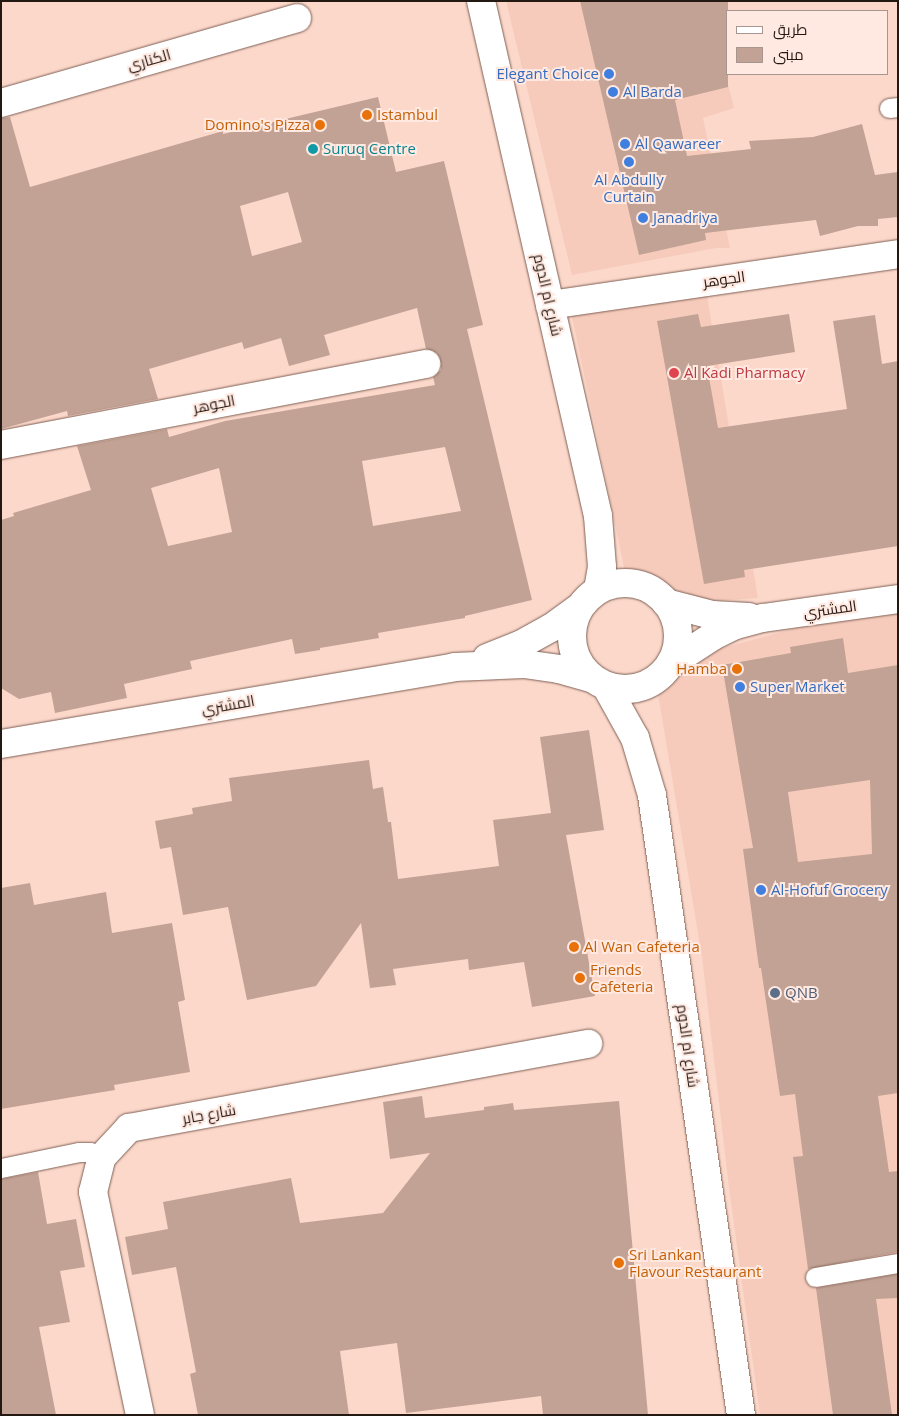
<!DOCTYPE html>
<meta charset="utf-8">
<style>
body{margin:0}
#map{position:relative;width:899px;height:1416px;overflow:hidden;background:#fcd8cb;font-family:"Open Sans",Cairo,sans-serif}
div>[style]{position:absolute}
.built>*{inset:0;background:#f6cbbc}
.building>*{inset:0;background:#c2a294}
.roads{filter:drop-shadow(0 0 1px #7e6054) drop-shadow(0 0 1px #7e6054)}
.lane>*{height:19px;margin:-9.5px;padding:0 9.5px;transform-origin:9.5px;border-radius:9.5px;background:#fff}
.street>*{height:28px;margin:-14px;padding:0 14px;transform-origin:14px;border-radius:14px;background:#fff}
.street>.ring{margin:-14px;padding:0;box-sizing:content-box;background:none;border:28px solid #fff;border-radius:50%}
.secondary>*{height:28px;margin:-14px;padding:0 14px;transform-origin:14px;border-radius:14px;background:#fff}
.dots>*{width:14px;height:14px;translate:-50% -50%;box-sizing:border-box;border:2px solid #ffe9e1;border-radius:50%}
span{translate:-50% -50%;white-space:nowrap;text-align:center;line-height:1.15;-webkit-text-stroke:4px #ffe9e1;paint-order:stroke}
.street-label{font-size:15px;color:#241813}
.shop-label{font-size:15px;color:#366cbe}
.right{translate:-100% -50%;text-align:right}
.left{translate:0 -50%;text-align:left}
.food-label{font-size:15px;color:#c56008}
.culture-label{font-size:15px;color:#0d838f}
.health-label{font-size:15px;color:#be3a42}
.service-label{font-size:15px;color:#4e5e75}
.frame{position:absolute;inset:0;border:2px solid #241813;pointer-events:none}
.legend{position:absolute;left:726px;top:10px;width:162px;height:65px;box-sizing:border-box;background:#ffe9e1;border:1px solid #a7958f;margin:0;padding:6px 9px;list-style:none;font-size:15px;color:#241813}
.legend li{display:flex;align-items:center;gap:10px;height:25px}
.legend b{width:25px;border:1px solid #a7958f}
</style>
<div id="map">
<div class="built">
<i style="clip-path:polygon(506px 1px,707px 1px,734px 108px,703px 118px,730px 248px,716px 248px,572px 275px)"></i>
<i style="clip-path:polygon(706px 290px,758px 598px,704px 602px,675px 596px,626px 577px,571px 312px)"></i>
<i style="clip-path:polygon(898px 614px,898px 1415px,760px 1415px,729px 1188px,702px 957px,658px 694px,711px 651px,829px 619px)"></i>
</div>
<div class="building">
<i style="clip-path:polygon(580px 1px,728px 1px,728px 87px,675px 100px,687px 156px,751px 149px,749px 141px,813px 137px,862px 124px,875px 175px,898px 172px,898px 217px,878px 219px,878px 226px,858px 226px,820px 236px,816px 220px,705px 233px,706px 240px,639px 255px)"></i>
<i style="clip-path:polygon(evenodd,378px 97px,396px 172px,444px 161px,483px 325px,467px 329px,532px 600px,465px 616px,465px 618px,378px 633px,379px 638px,320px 648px,320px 650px,295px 654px,292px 639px,190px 661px,192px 669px,124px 684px,127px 698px,55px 713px,51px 692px,19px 699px,1px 688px,1px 520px,14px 516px,13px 513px,91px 490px,77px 446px,167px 429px,169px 437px,225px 421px,435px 385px,433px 377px,441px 370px,441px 362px,437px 353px,426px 349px,417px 308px,324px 335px,330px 355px,289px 366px,281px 338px,244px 349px,242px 342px,149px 369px,158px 399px,68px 416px,67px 411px,1px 429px,1px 118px,10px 117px,30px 187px,223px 131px,223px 134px,378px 97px,288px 192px,302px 242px,252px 256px,240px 206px,288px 192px,378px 97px,445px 447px,461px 511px,373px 526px,362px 461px,445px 447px,378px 97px,219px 468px,232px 532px,168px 546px,151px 488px,219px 468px)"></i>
<i style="clip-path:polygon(698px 314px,701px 327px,789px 314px,795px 352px,707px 366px,718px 428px,847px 409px,833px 321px,875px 315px,882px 364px,898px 361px,898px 546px,744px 570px,745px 577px,704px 584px,657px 321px)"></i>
<i style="clip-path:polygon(evenodd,843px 638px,848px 673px,898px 665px,898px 1093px,878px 1096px,889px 1172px,898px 1171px,898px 1252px,808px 1269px,793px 1157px,803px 1156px,795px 1094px,780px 1096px,761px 968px,759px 968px,743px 849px,753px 848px,722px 665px,791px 653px,790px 647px,843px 638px,870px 780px,872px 854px,798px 862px,788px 792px,870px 780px)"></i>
<i style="clip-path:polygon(589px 730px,604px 830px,566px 835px,595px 996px,532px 1007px,524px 962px,469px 970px,468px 959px,393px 969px,396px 985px,370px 988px,361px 923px,316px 986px,247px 1000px,228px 907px,183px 915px,171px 847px,160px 849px,155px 821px,193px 814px,192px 808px,232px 801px,229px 778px,369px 760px,373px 789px,383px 787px,388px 822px,391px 822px,398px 879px,499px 866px,493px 820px,551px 813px,540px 737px)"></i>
<i style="clip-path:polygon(30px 883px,34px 905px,106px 892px,112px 933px,172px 923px,185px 1000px,178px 1002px,190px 1072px,114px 1085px,115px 1090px,1px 1109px,1px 888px)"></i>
<i style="clip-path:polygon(422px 1096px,425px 1118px,484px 1110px,484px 1107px,513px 1103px,514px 1110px,619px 1101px,648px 1415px,543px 1415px,541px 1396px,406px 1413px,397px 1343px,340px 1351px,349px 1415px,198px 1415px,190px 1374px,196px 1372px,176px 1267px,132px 1275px,125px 1237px,168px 1229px,163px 1202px,291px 1178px,300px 1223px,383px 1213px,430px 1153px,390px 1159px,383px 1102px)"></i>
<i style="clip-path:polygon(38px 1172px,47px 1224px,76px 1219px,85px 1267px,60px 1271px,70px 1322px,39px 1327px,56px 1415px,1px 1415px,1px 1179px)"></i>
<i style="clip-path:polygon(898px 1274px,898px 1298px,876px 1299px,892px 1415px,833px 1415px,816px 1288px)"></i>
</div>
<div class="roads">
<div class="lane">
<i style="left:889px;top:108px;width:9px;rotate:-6deg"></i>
<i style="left:1px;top:1168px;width:80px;rotate:-11.6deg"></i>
<i style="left:79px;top:1152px;width:11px"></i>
<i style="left:90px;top:1152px;width:13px;rotate:23deg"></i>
<i style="left:815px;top:1277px;width:84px;rotate:-9.6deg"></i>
</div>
<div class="street">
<i style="left:1px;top:103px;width:308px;rotate:-16deg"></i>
<i style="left:550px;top:305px;width:352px;rotate:-8.3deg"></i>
<i style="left:1px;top:445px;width:433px;rotate:-10.8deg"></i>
<i class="ring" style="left:572px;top:583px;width:78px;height:78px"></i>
<i style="left:666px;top:603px;width:48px;rotate:14.6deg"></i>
<i style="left:712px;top:615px;width:37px;rotate:3deg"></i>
<i style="left:487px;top:658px;width:35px;rotate:-22deg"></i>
<i style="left:520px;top:645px;width:35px;rotate:-29deg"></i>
<i style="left:551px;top:628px;width:34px;rotate:-36deg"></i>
<i style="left:670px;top:664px;width:51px;rotate:-33.1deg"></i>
<i style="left:713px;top:636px;width:25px;rotate:-26deg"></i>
<i style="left:736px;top:625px;width:28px;rotate:-15deg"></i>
<i style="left:763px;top:618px;width:136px;rotate:-8deg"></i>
<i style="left:1px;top:744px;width:459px;rotate:-9.6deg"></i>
<i style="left:454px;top:667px;width:70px;rotate:-2.5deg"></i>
<i style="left:524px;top:664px;width:35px;rotate:8deg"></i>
<i style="left:559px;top:669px;width:35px;rotate:16deg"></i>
<i style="left:140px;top:1415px;width:228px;rotate:-101.9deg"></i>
<i style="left:93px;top:1192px;width:36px;rotate:-76deg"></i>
<i style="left:102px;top:1157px;width:40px;rotate:-47deg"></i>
<i style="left:129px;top:1128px;width:467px;rotate:-10.4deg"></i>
</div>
<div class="secondary">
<i style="left:481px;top:1px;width:528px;rotate:77.2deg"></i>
<i style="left:598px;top:516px;width:51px;rotate:85.5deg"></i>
<i style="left:602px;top:567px;width:23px;rotate:100deg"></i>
<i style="left:606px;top:686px;width:60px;rotate:60.9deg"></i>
<i style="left:635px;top:738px;width:59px;rotate:73.4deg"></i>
<i style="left:652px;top:795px;width:626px;rotate:81.83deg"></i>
</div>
</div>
<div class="dots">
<i style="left:609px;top:74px;background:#3f7fe0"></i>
<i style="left:613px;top:92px;background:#3f7fe0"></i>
<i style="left:367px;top:115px;background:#e8710a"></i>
<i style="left:320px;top:125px;background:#e8710a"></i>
<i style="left:625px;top:144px;background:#3f7fe0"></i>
<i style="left:313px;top:149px;background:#0f9aa8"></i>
<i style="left:629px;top:162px;background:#3f7fe0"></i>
<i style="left:643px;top:218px;background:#3f7fe0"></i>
<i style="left:674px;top:373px;background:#e0444e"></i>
<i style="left:737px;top:669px;background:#e8710a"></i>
<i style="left:740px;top:687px;background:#3f7fe0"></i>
<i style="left:761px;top:890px;background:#3f7fe0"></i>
<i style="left:574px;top:947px;background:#e8710a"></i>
<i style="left:580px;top:978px;background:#e8710a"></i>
<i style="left:775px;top:993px;background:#5c6f8a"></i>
<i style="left:619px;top:1263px;background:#e8710a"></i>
</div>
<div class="street-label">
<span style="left:149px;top:60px;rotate:-16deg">الكناري</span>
<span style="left:724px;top:279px;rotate:-8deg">الجوهر</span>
<span style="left:548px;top:295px;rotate:77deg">شارع ام الدوم</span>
<span style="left:214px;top:404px;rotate:-11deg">الجوهر</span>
<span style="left:830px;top:609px;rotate:-8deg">المشتري</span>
<span style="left:228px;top:705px;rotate:-10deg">المشتري</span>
<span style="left:688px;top:1046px;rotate:82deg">شارع ام الدوم</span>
<span style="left:209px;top:1114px;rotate:-10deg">شارع جابر</span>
</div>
<div class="shop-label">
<span class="right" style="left:599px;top:74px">Elegant Choice</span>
<span class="left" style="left:623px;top:92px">Al Barda</span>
<span class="left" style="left:635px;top:144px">Al Qawareer</span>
<span style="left:629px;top:188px">Al Abdully<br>Curtain</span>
<span class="left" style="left:653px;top:218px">Janadriya</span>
<span class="left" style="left:750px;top:687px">Super Market</span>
<span class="left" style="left:771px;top:890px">Al-Hofuf Grocery</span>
</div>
<div class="food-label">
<span class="left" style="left:377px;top:115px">Istambul</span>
<span class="right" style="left:310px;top:125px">Domino's Pizza</span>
<span class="right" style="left:727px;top:669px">Hamba</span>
<span class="left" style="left:584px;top:947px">Al Wan Cafeteria</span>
<span class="left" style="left:590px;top:978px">Friends<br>Cafeteria</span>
<span class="left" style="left:629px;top:1263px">Sri Lankan<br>Flavour Restaurant</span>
</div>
<div class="culture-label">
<span class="left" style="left:323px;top:149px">Suruq Centre</span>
</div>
<div class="health-label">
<span class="left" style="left:684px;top:373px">Al Kadi Pharmacy</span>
</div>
<div class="service-label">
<span class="left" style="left:785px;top:993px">QNB</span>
</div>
<div class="frame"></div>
<ul class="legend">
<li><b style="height:6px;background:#fff"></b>طريق</li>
<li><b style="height:14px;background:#c2a294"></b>مبنى</li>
</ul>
</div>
